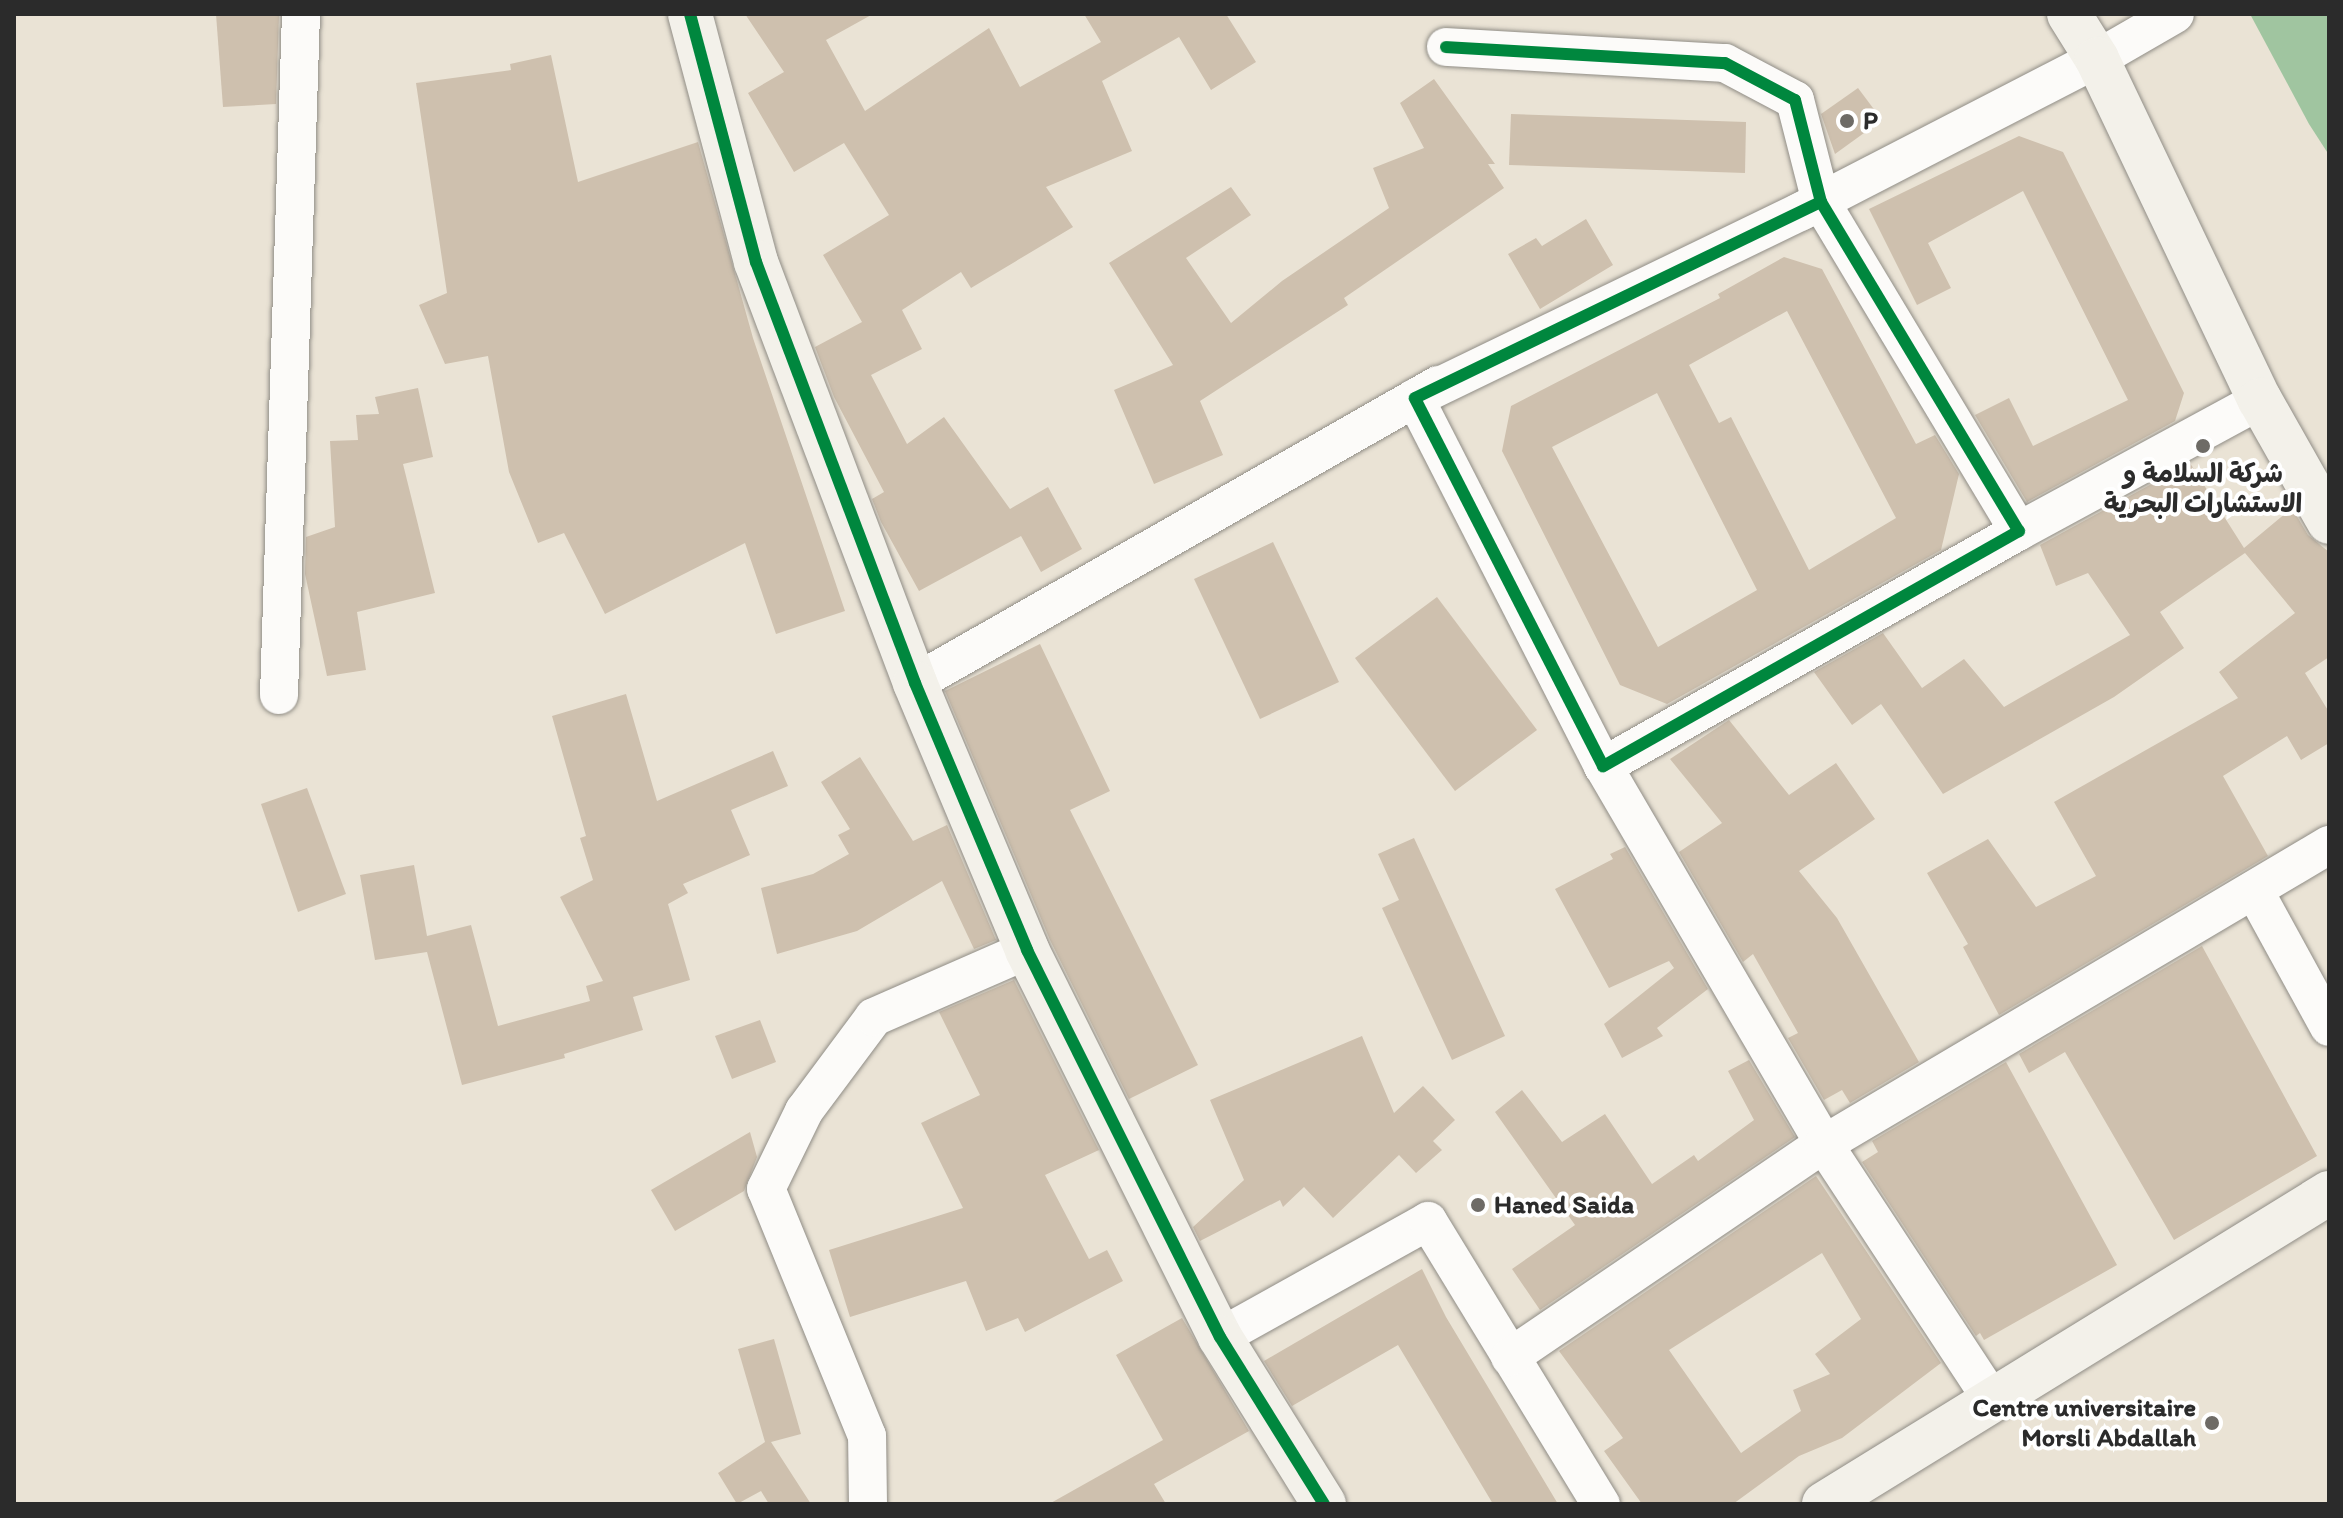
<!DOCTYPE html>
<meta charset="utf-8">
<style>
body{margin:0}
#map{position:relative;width:2343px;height:1518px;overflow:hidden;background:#eae3d5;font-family:Itim,"Playpen Sans Arabic",sans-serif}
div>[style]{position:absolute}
.forest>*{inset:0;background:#a0c5a0}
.building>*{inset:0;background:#cec0ae}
.roads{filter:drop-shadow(0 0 2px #908d86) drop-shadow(0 0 2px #908d86)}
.street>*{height:38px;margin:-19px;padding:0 19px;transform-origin:19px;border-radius:19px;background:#fcfbf9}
.secondary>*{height:44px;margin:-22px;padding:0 22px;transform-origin:22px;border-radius:22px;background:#f3f1ea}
.cycleway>*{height:12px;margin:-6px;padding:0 6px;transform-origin:6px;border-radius:6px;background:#00873e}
.dots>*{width:22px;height:22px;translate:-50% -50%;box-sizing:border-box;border:4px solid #fff;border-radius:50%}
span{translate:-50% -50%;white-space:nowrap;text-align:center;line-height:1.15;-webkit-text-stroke:8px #fff;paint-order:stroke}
.poi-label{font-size:26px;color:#2b2b2b;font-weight:700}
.left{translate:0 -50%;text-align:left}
.right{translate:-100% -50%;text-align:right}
.frame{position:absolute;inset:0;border:16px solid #2b2b2b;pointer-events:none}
</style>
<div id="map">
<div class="forest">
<i style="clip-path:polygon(2250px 14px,2329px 14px,2329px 155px,2309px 124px)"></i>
</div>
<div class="building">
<i style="clip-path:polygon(216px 14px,279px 14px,276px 104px,223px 107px)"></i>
<i style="clip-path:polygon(745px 14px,873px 14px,826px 40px,865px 111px,989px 28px,1020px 87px,1101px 42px,1084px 14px,1226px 14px,1256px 62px,1211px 90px,1179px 37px,1102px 81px,1132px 151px,1046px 187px,1073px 227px,971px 288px,961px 272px,902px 310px,922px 349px,871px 375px,907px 444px,944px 417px,1010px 509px,1048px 487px,1082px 549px,1041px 572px,1021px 536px,919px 591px,881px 522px,872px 499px,884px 492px,834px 397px,815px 347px,862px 322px,823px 255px,889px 215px,844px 143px,794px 172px,748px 93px,784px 72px)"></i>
<i style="clip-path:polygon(551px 55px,578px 182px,698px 142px,753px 338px,845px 611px,776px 634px,745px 543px,605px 614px,564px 533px,538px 543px,509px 472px,488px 356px,445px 364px,419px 305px,447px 293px,416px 83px,511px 70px,510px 64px)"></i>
<i style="clip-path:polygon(1434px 79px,1495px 164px,1488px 164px,1504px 188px,1344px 298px,1348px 305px,1200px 401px,1223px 455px,1154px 484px,1114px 390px,1173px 365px,1109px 263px,1231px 187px,1251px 215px,1186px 258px,1231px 323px,1282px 281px,1389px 208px,1373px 168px,1424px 148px,1400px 103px)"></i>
<i style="clip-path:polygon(1858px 88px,1882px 120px,1835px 154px,1821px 114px)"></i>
<i style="clip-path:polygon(1511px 114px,1746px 122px,1745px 173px,1509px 165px)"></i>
<i style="clip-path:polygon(2019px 136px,2063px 152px,2184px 393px,2175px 421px,2027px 502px,1975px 415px,2009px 398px,2033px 446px,2128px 400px,2023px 191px,1928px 243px,1951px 288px,1917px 305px,1869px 209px)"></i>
<i style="clip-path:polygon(1586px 219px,1613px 265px,1540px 309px,1508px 254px,1536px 238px,1542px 246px)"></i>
<i style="clip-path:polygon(evenodd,1784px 257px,1822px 269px,1916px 444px,1935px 435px,1959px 474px,1941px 550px,1667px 704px,1620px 685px,1502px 451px,1511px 406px,1720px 298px,1718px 294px,1784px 257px,1787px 311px,1896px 518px,1809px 570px,1731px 417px,1719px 423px,1689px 365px,1787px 311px,1784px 257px,1657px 393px,1757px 590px,1658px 647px,1552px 447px,1657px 393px)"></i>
<i style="clip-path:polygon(418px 388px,433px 457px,403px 464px,435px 593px,357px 612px,366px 670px,327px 676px,305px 574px,306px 537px,335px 527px,330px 441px,358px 440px,356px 415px,379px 414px,375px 397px)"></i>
<i style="clip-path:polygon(2190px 463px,2244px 548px,2292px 508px,2308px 535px,2329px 552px,2329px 657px,2305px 673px,2329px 712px,2329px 743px,2301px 760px,2287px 736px,2223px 776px,2268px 856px,1999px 1015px,1963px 947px,1968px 944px,1927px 873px,1988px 839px,2036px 907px,2096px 876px,2054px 802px,2238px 698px,2219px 672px,2295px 613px,2245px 553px,2160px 612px,2184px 648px,2114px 697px,1943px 794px,1881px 704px,1852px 725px,1814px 672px,1883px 633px,1922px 688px,1964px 659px,2004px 707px,2130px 635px,2088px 573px,2056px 586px,2040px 545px)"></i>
<i style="clip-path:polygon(1273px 542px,1339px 682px,1260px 719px,1194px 579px)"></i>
<i style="clip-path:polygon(1437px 597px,1537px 730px,1455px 791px,1355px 658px)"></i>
<i style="clip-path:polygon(1040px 644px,1110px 791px,1070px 810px,1198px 1065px,1129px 1099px,1050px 940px,945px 691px)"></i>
<i style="clip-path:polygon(626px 694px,657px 801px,773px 751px,788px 786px,731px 810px,750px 855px,683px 884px,688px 893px,668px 904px,690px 980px,633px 997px,643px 1030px,564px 1054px,565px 1058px,462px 1085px,427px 952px,375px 960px,360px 875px,414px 865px,427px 936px,471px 925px,498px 1026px,590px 1001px,586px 986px,603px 981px,560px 897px,593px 880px,580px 838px,586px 836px,552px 716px)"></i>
<i style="clip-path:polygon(1729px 720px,1789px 795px,1836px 763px,1875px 819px,1799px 871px,1837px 918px,1919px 1062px,1850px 1103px,1842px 1090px,1824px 1100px,1788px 1038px,1798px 1033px,1753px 954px,1743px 962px,1679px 852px,1722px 823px,1670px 759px)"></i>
<i style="clip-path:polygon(860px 757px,913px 841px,947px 825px,996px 940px,974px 949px,942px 881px,857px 931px,777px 954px,761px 888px,813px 874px,849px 854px,838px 835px,850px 829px,821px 782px)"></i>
<i style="clip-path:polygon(307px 788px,346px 894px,298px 912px,261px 804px)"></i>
<i style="clip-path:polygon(1414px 838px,1505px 1036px,1452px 1060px,1382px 908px,1399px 900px,1378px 854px)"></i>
<i style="clip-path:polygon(1625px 847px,1708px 989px,1657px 1028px,1663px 1036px,1622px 1058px,1604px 1024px,1674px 968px,1669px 961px,1609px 988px,1555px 889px,1613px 859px,1610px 854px)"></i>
<i style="clip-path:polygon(2202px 946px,2317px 1156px,2174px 1240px,2065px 1052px,2029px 1073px,2019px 1054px)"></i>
<i style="clip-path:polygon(1014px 980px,1099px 1150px,1045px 1175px,1089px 1259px,1107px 1250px,1123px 1281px,1025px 1332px,1018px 1318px,986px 1331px,966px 1281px,850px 1317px,829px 1250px,963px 1208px,921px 1123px,980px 1095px,939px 1012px)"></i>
<i style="clip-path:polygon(760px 1020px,776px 1062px,732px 1079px,715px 1036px)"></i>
<i style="clip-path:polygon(1362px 1036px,1394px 1113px,1423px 1086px,1455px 1120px,1433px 1141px,1442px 1150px,1416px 1173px,1399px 1155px,1333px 1218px,1304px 1187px,1283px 1207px,1280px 1200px,1200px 1241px,1193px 1227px,1244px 1180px,1210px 1100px)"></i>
<i style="clip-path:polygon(1749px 1060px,1795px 1137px,1540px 1310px,1512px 1269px,1575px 1225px,1495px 1112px,1522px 1090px,1562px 1142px,1605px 1114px,1652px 1184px,1694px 1155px,1698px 1161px,1754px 1120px,1728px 1071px)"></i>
<i style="clip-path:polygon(2006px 1062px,2117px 1265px,1984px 1340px,1980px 1333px,1976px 1336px,1862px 1162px,1878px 1152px,1872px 1141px)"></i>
<i style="clip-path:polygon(750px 1132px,757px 1157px,744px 1191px,675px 1231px,651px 1190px)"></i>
<i style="clip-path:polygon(evenodd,1816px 1176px,1941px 1363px,1842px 1438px,1799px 1456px,1733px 1504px,1642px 1504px,1604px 1451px,1623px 1438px,1559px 1351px,1816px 1176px,1822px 1253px,1861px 1319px,1815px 1354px,1830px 1374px,1793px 1390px,1801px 1411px,1741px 1453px,1669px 1350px,1822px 1253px)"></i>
<i style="clip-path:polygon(1422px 1269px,1446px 1317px,1558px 1504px,1493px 1504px,1398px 1345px,1292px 1406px,1264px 1361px)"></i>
<i style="clip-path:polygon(1182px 1318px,1249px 1431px,1154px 1484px,1166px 1504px,1049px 1504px,1163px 1440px,1116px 1355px)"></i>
<i style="clip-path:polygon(774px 1339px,801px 1434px,771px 1442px,811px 1504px,769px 1504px,761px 1491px,737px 1504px,718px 1473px,765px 1442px,738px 1349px)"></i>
</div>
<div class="roads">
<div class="street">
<i style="left:1446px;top:47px;width:279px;rotate:3.3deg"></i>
<i style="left:1725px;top:63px;width:79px;rotate:27.9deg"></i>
<i style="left:1795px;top:100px;width:105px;rotate:75.7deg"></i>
<i style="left:1821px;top:202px;width:384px;rotate:59deg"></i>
<i style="left:2019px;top:531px;width:478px;rotate:150.5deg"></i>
<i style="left:1603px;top:766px;width:413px;rotate:-117.1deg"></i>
<i style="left:1415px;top:398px;width:451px;rotate:-25.8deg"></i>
<i style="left:1800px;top:212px;width:334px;rotate:-27.3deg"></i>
<i style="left:2097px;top:59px;width:90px;rotate:-30deg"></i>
<i style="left:2019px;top:531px;width:274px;rotate:-28.5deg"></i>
<i style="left:915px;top:683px;width:602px;rotate:-29.67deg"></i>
<i style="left:279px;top:695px;width:681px;rotate:-88.15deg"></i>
<i style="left:2254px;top:890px;width:156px;rotate:61.3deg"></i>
<i style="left:1220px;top:1337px;width:238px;rotate:-29.1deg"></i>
<i style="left:1428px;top:1221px;width:332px;rotate:58.6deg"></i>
<i style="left:1510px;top:1357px;width:379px;rotate:-34.2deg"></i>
<i style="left:1824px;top:1144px;width:438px;rotate:-120.3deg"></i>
<i style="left:1992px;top:1400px;width:306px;rotate:-123.3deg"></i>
<i style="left:1824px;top:1144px;width:587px;rotate:-30.63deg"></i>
<i style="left:868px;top:1504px;width:68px;rotate:-90.8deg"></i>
<i style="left:867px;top:1436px;width:267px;rotate:-112.2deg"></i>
<i style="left:766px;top:1189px;width:87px;rotate:-64deg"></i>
<i style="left:804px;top:1111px;width:117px;rotate:-53.3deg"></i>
<i style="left:874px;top:1017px;width:167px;rotate:-23.6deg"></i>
</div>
<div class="secondary">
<i style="left:690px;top:14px;width:257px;rotate:75.1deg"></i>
<i style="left:756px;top:262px;width:450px;rotate:69.3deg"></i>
<i style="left:915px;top:683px;width:290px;rotate:67.2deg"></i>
<i style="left:1027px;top:950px;width:432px;rotate:63.5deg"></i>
<i style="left:1220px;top:1337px;width:197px;rotate:58.1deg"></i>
<i style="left:2069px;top:14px;width:53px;rotate:58.1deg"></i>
<i style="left:2097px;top:59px;width:378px;rotate:64.5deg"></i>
<i style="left:2260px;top:400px;width:140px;rotate:60.5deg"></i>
<i style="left:1824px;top:1504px;width:593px;rotate:-31.63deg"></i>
</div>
</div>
<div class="cycleway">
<i style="left:690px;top:14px;width:257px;rotate:75.1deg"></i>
<i style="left:756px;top:262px;width:450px;rotate:69.3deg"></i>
<i style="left:915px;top:683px;width:290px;rotate:67.2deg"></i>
<i style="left:1027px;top:950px;width:432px;rotate:63.5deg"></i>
<i style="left:1220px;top:1337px;width:197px;rotate:58.1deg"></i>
<i style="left:1446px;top:47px;width:279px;rotate:3.3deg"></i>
<i style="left:1725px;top:63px;width:79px;rotate:27.9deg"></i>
<i style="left:1795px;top:100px;width:105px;rotate:75.7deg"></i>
<i style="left:1821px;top:202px;width:384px;rotate:59deg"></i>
<i style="left:2019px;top:531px;width:478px;rotate:150.5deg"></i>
<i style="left:1603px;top:766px;width:413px;rotate:-117.1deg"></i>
<i style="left:1415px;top:398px;width:451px;rotate:-25.8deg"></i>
</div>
<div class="dots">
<i style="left:1847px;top:121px;background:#6e6b66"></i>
<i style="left:2203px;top:446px;background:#6e6b66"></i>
<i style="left:1478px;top:1205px;background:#6e6b66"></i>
<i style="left:2212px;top:1423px;background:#6e6b66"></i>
</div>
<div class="poi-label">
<span class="left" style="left:1863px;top:121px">P</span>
<span style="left:2203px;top:489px">شركة السلامة و<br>الاستشارات البحرية</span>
<span class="left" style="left:1494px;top:1205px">Haned Saida</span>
<span class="right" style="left:2196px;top:1423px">Centre universitaire<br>Morsli Abdallah</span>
</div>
<div class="frame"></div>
</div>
